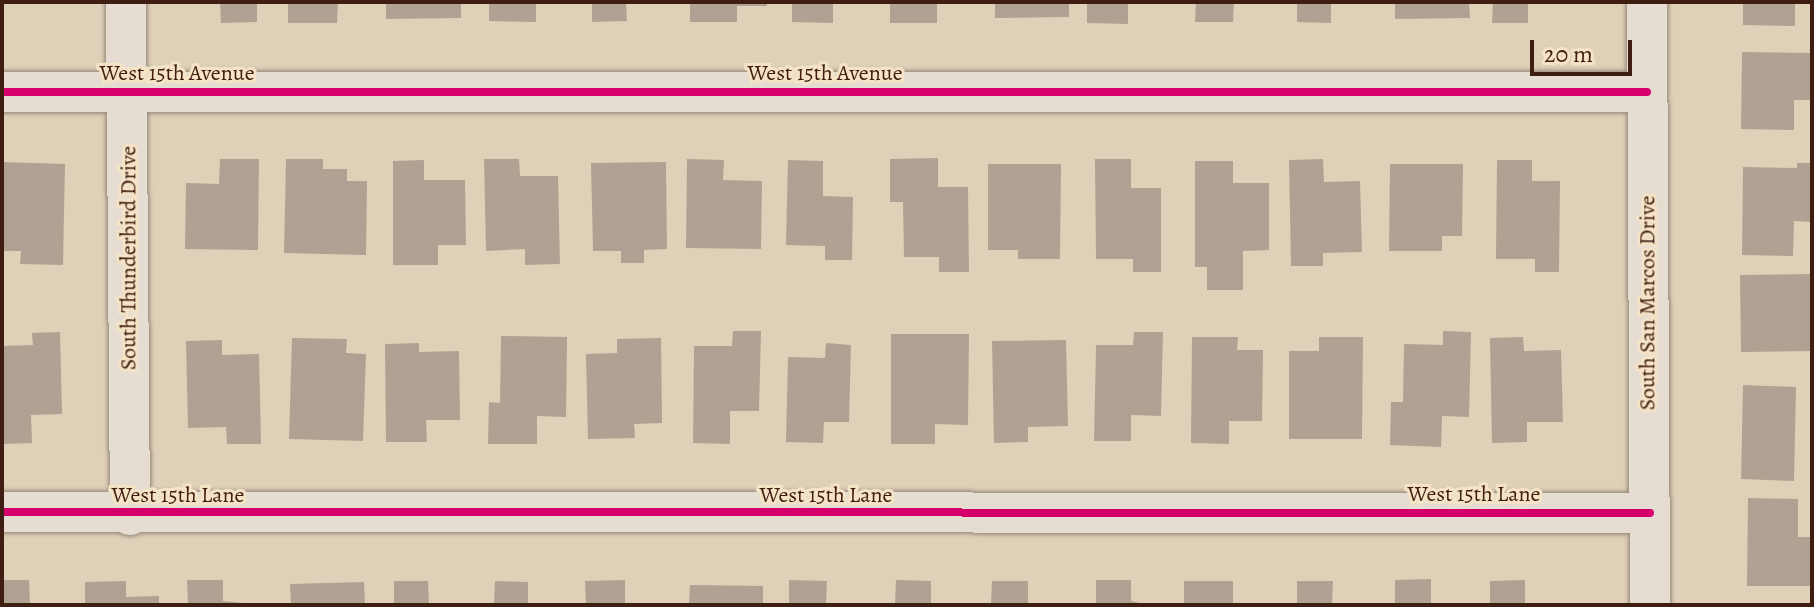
<!DOCTYPE html>
<style>
body{margin:0}
#map{position:relative;width:1814px;height:607px;overflow:hidden;background:#dfd0b8;font-family:Alegreya,serif}
div>[style]{position:absolute}
.building>*{inset:0;background:#afa292}
.roads{filter:drop-shadow(0 0 2px #96897a) drop-shadow(0 0 2px #96897a)}
.street>*{height:40px;margin:-20px;padding:0 20px;transform-origin:20px;border-radius:20px;background:#e5ddd1}
.cycleway>*{height:8px;margin:-4px;padding:0 4px;transform-origin:4px;border-radius:4px;background:#d6006c}
span{translate:-50% -50%;white-space:nowrap;text-align:center;line-height:1.15;-webkit-text-stroke:6px #f5e3c6;paint-order:stroke}
.street-label{font-size:22px;color:#3f1d11}
.frame{position:absolute;inset:0;border:4px solid #3f1d11;pointer-events:none}
.scale{position:absolute;left:1530px;top:40px;width:102px;height:36px;box-sizing:border-box;border:4px solid #3f1d11;border-top:0;padding-left:10px;font-size:24px;line-height:28px;white-space:nowrap;color:#3f1d11;-webkit-text-stroke:6px #f5e3c6;paint-order:stroke}
</style>
<div id="map">
<div class="building">
<i style="clip-path:polygon(220px 2px,257px 2px,257px 22px,221px 23px)"></i>
<i style="clip-path:polygon(288px 2px,338px 2px,337px 23px,288px 23px)"></i>
<i style="clip-path:polygon(386px 2px,461px 2px,461px 18px,386px 19px)"></i>
<i style="clip-path:polygon(489px 2px,536px 2px,536px 22px,489px 21px)"></i>
<i style="clip-path:polygon(592px 2px,626px 2px,627px 21px,592px 22px)"></i>
<i style="clip-path:polygon(690px 2px,767px 2px,767px 6px,737px 6px,737px 22px,690px 22px)"></i>
<i style="clip-path:polygon(792px 2px,833px 2px,833px 23px,792px 22px)"></i>
<i style="clip-path:polygon(890px 2px,937px 2px,937px 23px,890px 23px)"></i>
<i style="clip-path:polygon(995px 2px,1069px 2px,1069px 17px,995px 18px)"></i>
<i style="clip-path:polygon(1087px 2px,1128px 2px,1128px 24px,1087px 23px)"></i>
<i style="clip-path:polygon(1196px 2px,1234px 2px,1233px 22px,1195px 22px)"></i>
<i style="clip-path:polygon(1297px 2px,1331px 2px,1331px 23px,1297px 22px)"></i>
<i style="clip-path:polygon(1395px 2px,1469px 2px,1470px 18px,1395px 19px)"></i>
<i style="clip-path:polygon(1493px 2px,1528px 2px,1528px 23px,1492px 23px)"></i>
<i style="clip-path:polygon(1743px 2px,1795px 2px,1795px 26px,1743px 25px)"></i>
<i style="clip-path:polygon(1742px 52px,1812px 53px,1812px 100px,1794px 100px,1794px 130px,1741px 129px)"></i>
<i style="clip-path:polygon(938px 158px,938px 187px,968px 187px,969px 272px,939px 272px,939px 257px,904px 257px,903px 202px,890px 202px,890px 159px)"></i>
<i style="clip-path:polygon(220px 159px,259px 159px,258px 250px,185px 249px,186px 183px,219px 184px)"></i>
<i style="clip-path:polygon(286px 159px,323px 159px,323px 169px,347px 169px,347px 181px,367px 181px,366px 255px,284px 253px)"></i>
<i style="clip-path:polygon(484px 159px,519px 159px,520px 176px,558px 176px,560px 264px,525px 265px,525px 249px,486px 251px)"></i>
<i style="clip-path:polygon(687px 159px,724px 160px,723px 180px,762px 181px,761px 249px,686px 248px)"></i>
<i style="clip-path:polygon(1095px 159px,1131px 159px,1131px 188px,1161px 188px,1161px 272px,1133px 272px,1133px 259px,1096px 259px)"></i>
<i style="clip-path:polygon(1323px 159px,1324px 182px,1360px 181px,1362px 252px,1323px 253px,1323px 266px,1291px 266px,1289px 160px)"></i>
<i style="clip-path:polygon(424px 160px,424px 180px,465px 180px,466px 245px,438px 245px,438px 265px,393px 265px,393px 161px)"></i>
<i style="clip-path:polygon(788px 160px,823px 161px,823px 196px,853px 197px,852px 260px,825px 260px,825px 246px,786px 245px)"></i>
<i style="clip-path:polygon(1497px 160px,1532px 160px,1532px 181px,1560px 181px,1559px 272px,1535px 272px,1535px 259px,1496px 259px)"></i>
<i style="clip-path:polygon(1195px 161px,1233px 161px,1233px 183px,1269px 183px,1269px 250px,1243px 251px,1243px 290px,1207px 290px,1207px 267px,1195px 267px)"></i>
<i style="clip-path:polygon(2px 162px,65px 164px,63px 265px,20px 264px,21px 251px,2px 251px)"></i>
<i style="clip-path:polygon(666px 162px,667px 249px,644px 250px,644px 263px,621px 263px,621px 251px,593px 251px,591px 163px)"></i>
<i style="clip-path:polygon(1797px 163px,1812px 163px,1812px 222px,1794px 221px,1793px 256px,1742px 255px,1743px 167px,1797px 168px)"></i>
<i style="clip-path:polygon(988px 164px,1061px 164px,1060px 259px,1018px 259px,1018px 250px,988px 250px)"></i>
<i style="clip-path:polygon(1390px 164px,1463px 164px,1462px 236px,1442px 236px,1442px 251px,1389px 251px)"></i>
<i style="clip-path:polygon(1812px 274px,1812px 351px,1741px 352px,1740px 275px)"></i>
<i style="clip-path:polygon(733px 331px,761px 331px,759px 411px,730px 411px,730px 444px,693px 443px,694px 346px,732px 346px)"></i>
<i style="clip-path:polygon(1443px 331px,1471px 332px,1469px 417px,1442px 416px,1441px 447px,1390px 445px,1391px 402px,1403px 402px,1404px 344px,1443px 345px)"></i>
<i style="clip-path:polygon(60px 332px,62px 414px,31px 415px,32px 443px,2px 444px,2px 346px,33px 345px,32px 333px)"></i>
<i style="clip-path:polygon(1134px 332px,1163px 332px,1161px 416px,1131px 415px,1131px 441px,1094px 441px,1096px 345px,1133px 345px)"></i>
<i style="clip-path:polygon(891px 334px,969px 334px,968px 425px,935px 424px,935px 444px,891px 444px)"></i>
<i style="clip-path:polygon(501px 336px,567px 337px,566px 417px,537px 416px,537px 444px,488px 444px,489px 402px,500px 403px)"></i>
<i style="clip-path:polygon(1192px 337px,1238px 337px,1237px 350px,1263px 350px,1262px 421px,1229px 421px,1229px 444px,1191px 443px)"></i>
<i style="clip-path:polygon(1319px 337px,1363px 337px,1362px 439px,1289px 439px,1289px 351px,1319px 351px)"></i>
<i style="clip-path:polygon(1523px 337px,1524px 351px,1561px 350px,1563px 422px,1527px 422px,1527px 442px,1492px 443px,1490px 338px)"></i>
<i style="clip-path:polygon(292px 338px,347px 339px,346px 353px,366px 354px,363px 441px,289px 439px)"></i>
<i style="clip-path:polygon(661px 338px,662px 423px,634px 424px,635px 438px,588px 439px,586px 354px,617px 353px,617px 339px)"></i>
<i style="clip-path:polygon(222px 340px,222px 355px,259px 354px,261px 444px,227px 444px,226px 427px,188px 428px,186px 341px)"></i>
<i style="clip-path:polygon(1066px 340px,1068px 426px,1028px 427px,1028px 442px,994px 443px,992px 341px)"></i>
<i style="clip-path:polygon(419px 343px,419px 352px,459px 351px,460px 420px,426px 420px,427px 442px,386px 442px,385px 344px)"></i>
<i style="clip-path:polygon(826px 343px,851px 345px,849px 422px,824px 422px,823px 443px,786px 442px,788px 357px,825px 358px)"></i>
<i style="clip-path:polygon(1743px 385px,1796px 387px,1794px 481px,1741px 479px)"></i>
<i style="clip-path:polygon(1748px 498px,1798px 499px,1798px 537px,1812px 537px,1811px 586px,1747px 586px)"></i>
<i style="clip-path:polygon(1431px 579px,1431px 605px,1395px 605px,1395px 580px)"></i>
<i style="clip-path:polygon(2px 580px,29px 580px,30px 605px,2px 605px)"></i>
<i style="clip-path:polygon(187px 580px,223px 580px,223px 601px,260px 605px,188px 605px)"></i>
<i style="clip-path:polygon(625px 580px,625px 605px,586px 605px,585px 581px)"></i>
<i style="clip-path:polygon(789px 580px,827px 581px,826px 605px,789px 605px)"></i>
<i style="clip-path:polygon(896px 580px,931px 581px,931px 605px,895px 605px)"></i>
<i style="clip-path:polygon(1096px 580px,1131px 580px,1131px 601px,1147px 605px,1096px 605px)"></i>
<i style="clip-path:polygon(1525px 580px,1525px 605px,1490px 605px,1490px 581px)"></i>
<i style="clip-path:polygon(126px 581px,126px 597px,159px 596px,159px 605px,85px 605px,85px 582px)"></i>
<i style="clip-path:polygon(394px 581px,428px 581px,429px 605px,394px 605px)"></i>
<i style="clip-path:polygon(495px 581px,528px 582px,528px 605px,494px 605px)"></i>
<i style="clip-path:polygon(992px 581px,1028px 581px,1028px 605px,991px 605px)"></i>
<i style="clip-path:polygon(1184px 581px,1233px 581px,1233px 605px,1184px 605px)"></i>
<i style="clip-path:polygon(1297px 581px,1333px 581px,1332px 605px,1297px 605px)"></i>
<i style="clip-path:polygon(364px 582px,365px 605px,291px 605px,290px 584px)"></i>
<i style="clip-path:polygon(690px 585px,763px 586px,763px 605px,689px 605px)"></i>
</div>
<div class="roads">
<div class="street">
<i style="left:126px;top:2px;width:513px;rotate:89.55deg"></i>
<i style="left:1647px;top:2px;width:603px;rotate:89.71deg"></i>
<i style="left:2px;top:92px;width:1645px"></i>
<i style="left:2px;top:512px;width:1648px;rotate:0.03deg"></i>
</div>
</div>
<div class="cycleway">
<i style="left:2px;top:92px;width:1645px"></i>
<i style="left:2px;top:512px;width:1648px;rotate:0.03deg"></i>
</div>
<div class="street-label">
<span style="left:177px;top:74px">West 15th Avenue</span>
<span style="left:825px;top:74px">West 15th Avenue</span>
<span style="left:129px;top:258px;rotate:-90deg">South Thunderbird Drive</span>
<span style="left:1648px;top:303px;rotate:-90deg">South San Marcos Drive</span>
<span style="left:1474px;top:495px">West 15th Lane</span>
<span style="left:178px;top:496px">West 15th Lane</span>
<span style="left:826px;top:496px">West 15th Lane</span>
</div>
<div class="frame"></div>
<div class="scale">20 m</div>
</div>
